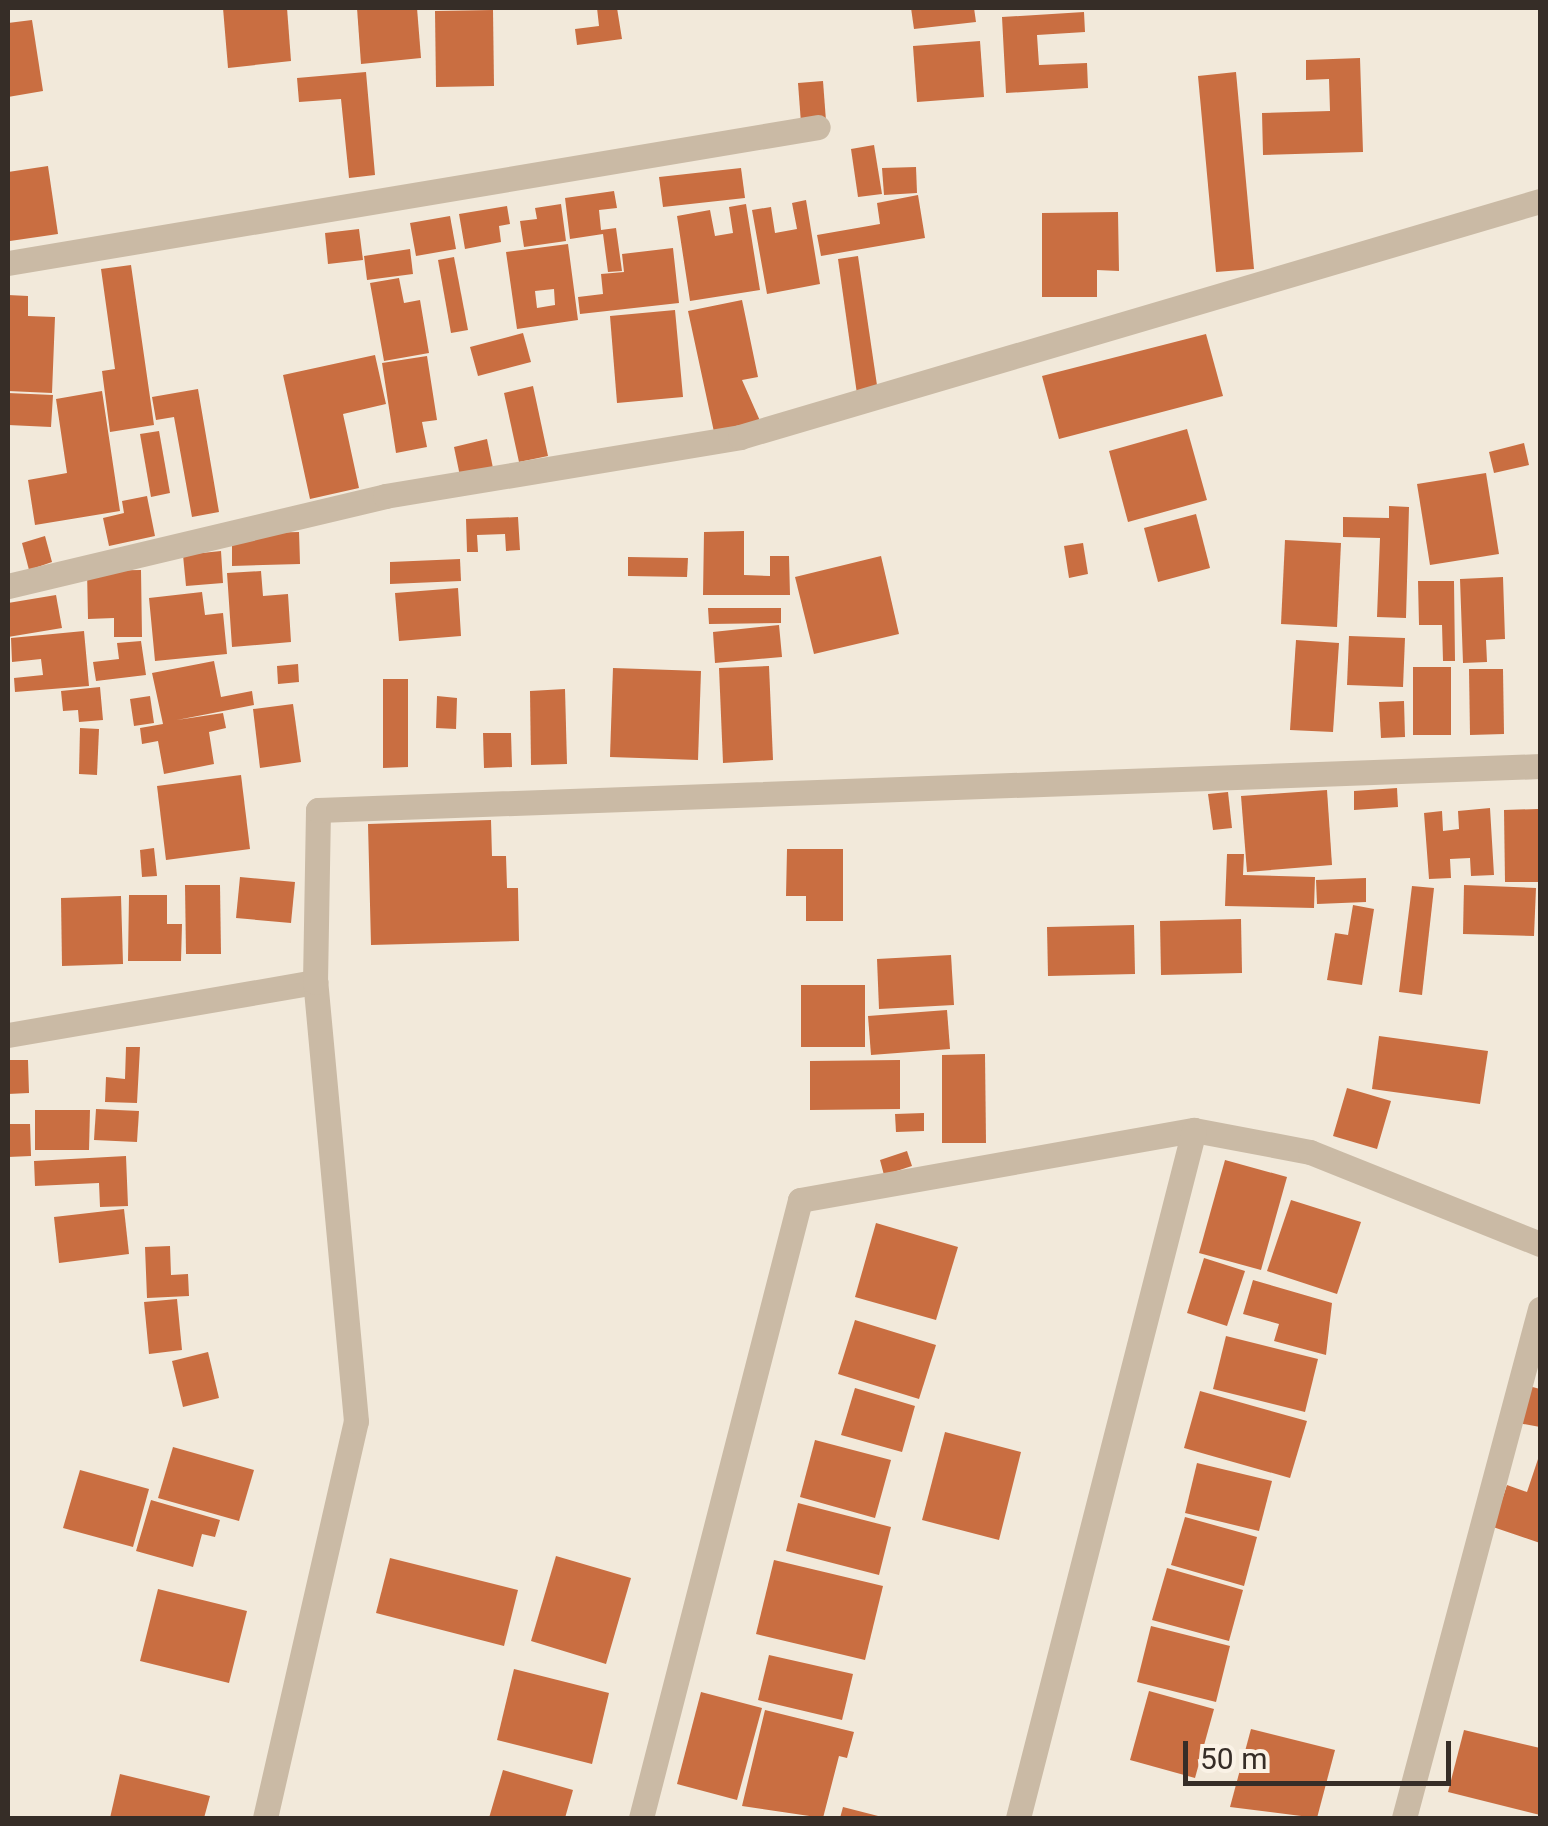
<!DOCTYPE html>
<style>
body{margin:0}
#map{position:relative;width:1548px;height:1826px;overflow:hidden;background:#f2e9da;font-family:Roboto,sans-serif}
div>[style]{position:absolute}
.building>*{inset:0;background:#c96e41}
.street>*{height:25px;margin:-12.5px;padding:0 12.5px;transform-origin:12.5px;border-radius:12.5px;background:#cabaa5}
span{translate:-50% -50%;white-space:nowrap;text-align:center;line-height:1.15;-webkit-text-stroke:10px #faf2e6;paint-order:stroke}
.frame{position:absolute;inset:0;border:10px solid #362d27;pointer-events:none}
.scale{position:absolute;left:1183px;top:1741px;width:268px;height:45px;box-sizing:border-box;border:5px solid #362d27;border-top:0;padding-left:12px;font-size:30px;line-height:35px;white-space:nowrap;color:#362d27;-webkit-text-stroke:8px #faf2e6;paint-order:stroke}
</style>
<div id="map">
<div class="building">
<i style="clip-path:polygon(223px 8px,287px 8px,291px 61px,228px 68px)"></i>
<i style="clip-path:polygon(357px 8px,417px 8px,421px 58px,361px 64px)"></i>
<i style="clip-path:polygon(597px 8px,617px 8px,622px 39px,577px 45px,575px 29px,599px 26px)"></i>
<i style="clip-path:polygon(911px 8px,974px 8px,976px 22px,914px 29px)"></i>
<i style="clip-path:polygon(493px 10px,494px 86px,436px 87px,435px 11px)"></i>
<i style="clip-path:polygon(1084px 12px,1085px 32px,1037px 35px,1039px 65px,1087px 63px,1088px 88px,1006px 93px,1002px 17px)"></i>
<i style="clip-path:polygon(32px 20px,43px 91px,8px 97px,8px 23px)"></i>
<i style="clip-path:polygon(980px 41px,984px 97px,917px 102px,913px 46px)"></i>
<i style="clip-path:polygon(1360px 58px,1363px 152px,1263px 155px,1262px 113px,1330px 111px,1329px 79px,1306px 80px,1306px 60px)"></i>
<i style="clip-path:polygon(366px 72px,375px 175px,349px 178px,341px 99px,299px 102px,297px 78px)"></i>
<i style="clip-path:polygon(1236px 72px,1254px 269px,1216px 272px,1198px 76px)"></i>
<i style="clip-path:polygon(823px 81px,826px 121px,801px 123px,798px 83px)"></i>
<i style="clip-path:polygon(874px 145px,882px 194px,858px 197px,851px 149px)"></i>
<i style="clip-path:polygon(48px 166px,58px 234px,10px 241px,8px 172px)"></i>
<i style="clip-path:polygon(916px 167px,917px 193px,884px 195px,882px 168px)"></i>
<i style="clip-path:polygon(741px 168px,745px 198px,663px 207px,659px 177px)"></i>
<i style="clip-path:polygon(614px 191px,617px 208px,599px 210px,601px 230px,616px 228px,622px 271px,608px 272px,603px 234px,570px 239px,565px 198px)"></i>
<i style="clip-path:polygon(918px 195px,925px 238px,821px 256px,817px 235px,880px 224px,877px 203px)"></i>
<i style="clip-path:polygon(806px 200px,820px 284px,767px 294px,752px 210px,771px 207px,775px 233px,797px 229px,792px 203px)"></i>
<i style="clip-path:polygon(561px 204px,566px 241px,524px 247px,520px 221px,537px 219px,535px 208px)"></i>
<i style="clip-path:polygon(746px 204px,760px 290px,690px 301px,677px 216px,710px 210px,715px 236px,733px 233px,729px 207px)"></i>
<i style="clip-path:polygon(507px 206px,510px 224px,499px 226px,501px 242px,465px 249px,459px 214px)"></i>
<i style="clip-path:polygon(1118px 212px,1119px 271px,1097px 270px,1097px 297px,1042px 297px,1042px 213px)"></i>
<i style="clip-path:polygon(450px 216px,456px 249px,416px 256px,410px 223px)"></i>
<i style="clip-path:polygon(359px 229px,363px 260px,328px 264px,325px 233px)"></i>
<i style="clip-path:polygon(evenodd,568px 244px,578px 320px,517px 329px,506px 252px,568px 244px,554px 289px,555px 305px,537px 308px,535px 291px,554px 289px)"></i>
<i style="clip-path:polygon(673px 248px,679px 303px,580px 314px,578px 297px,603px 294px,601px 274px,624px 272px,622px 254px)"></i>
<i style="clip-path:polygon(410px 249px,413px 274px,367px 280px,364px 256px)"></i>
<i style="clip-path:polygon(858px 256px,878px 392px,857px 394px,838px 259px)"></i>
<i style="clip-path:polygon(454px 257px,468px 330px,451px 333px,438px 260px)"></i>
<i style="clip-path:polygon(131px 265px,154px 425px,110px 432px,102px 371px,115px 369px,101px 269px)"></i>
<i style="clip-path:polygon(399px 278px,404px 303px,420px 300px,429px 353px,384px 361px,370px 283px)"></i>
<i style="clip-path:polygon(8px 295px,28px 296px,28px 316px,55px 317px,52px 393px,8px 391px)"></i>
<i style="clip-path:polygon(742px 300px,758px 377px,742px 380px,761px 423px,714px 432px,688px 311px)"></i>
<i style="clip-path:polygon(675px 310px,683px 397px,617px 403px,610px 316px)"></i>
<i style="clip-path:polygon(523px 333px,531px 362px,478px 376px,470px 347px)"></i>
<i style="clip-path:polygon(1206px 334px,1223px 396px,1059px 439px,1042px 376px)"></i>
<i style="clip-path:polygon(375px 355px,386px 404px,343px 414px,359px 488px,310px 499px,283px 375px)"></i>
<i style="clip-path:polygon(427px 356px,437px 420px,422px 422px,427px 447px,396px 453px,382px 363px)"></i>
<i style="clip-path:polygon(533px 386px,548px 456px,519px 462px,504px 393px)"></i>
<i style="clip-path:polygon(198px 389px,219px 512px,192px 517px,174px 417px,156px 420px,152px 397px)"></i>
<i style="clip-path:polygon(102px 391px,120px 511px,35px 525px,28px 480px,67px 473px,56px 399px)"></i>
<i style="clip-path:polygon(8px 393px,53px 395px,51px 427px,8px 425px)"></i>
<i style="clip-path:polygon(1187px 429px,1207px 500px,1128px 522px,1109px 451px)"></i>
<i style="clip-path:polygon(159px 431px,170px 493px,151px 497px,140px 434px)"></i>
<i style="clip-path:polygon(487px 439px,493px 468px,460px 476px,454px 447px)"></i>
<i style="clip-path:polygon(1524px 443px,1529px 465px,1494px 473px,1489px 452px)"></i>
<i style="clip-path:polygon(1486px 473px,1499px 554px,1430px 565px,1417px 484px)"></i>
<i style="clip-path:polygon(147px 496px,155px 536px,109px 546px,103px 518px,124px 513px,122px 501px)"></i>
<i style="clip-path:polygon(1389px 506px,1409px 507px,1406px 618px,1377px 617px,1380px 538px,1343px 537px,1343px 517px,1389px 518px)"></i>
<i style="clip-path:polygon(1196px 514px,1210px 568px,1158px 582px,1144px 528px)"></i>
<i style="clip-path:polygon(518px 517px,520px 550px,506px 551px,505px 534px,477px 535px,478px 552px,467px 552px,466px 519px)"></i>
<i style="clip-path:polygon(744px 531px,744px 575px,770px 576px,770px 556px,789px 556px,790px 595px,703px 595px,704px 532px)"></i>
<i style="clip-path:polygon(299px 532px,300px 564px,232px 566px,232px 534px)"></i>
<i style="clip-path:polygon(45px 536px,52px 562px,29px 570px,22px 543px)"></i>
<i style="clip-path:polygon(1285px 540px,1341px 543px,1337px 627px,1281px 624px)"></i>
<i style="clip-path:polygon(1083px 543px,1088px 574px,1069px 578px,1064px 546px)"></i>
<i style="clip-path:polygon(221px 551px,223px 583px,186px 586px,183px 555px)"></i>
<i style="clip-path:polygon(881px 556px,899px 634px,814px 654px,795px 577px)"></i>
<i style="clip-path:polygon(628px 557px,688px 558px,687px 577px,628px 576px)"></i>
<i style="clip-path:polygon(460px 559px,461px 581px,390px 584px,390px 562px)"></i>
<i style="clip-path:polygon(141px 570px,142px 637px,114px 637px,114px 618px,88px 619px,87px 571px)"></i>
<i style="clip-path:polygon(261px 571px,263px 596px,288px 594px,291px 642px,232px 647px,227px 573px)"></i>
<i style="clip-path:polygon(1503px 577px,1505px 639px,1486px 640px,1487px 662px,1463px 663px,1460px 579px)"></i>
<i style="clip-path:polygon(1418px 581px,1454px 581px,1455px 661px,1443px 661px,1442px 625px,1419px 625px)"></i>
<i style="clip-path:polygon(458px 588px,461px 636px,399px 641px,395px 593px)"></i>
<i style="clip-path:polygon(202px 592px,205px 615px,223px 613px,227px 654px,155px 661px,149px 598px)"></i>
<i style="clip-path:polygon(56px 595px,62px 628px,8px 637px,8px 603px)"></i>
<i style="clip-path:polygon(708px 608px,781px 608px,781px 623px,709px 624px)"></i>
<i style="clip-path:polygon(779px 625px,782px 657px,715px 663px,713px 632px)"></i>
<i style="clip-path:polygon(84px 631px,89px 686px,15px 692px,14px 678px,43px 675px,41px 659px,12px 662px,11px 638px)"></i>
<i style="clip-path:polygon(1349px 636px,1405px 638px,1403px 687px,1347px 685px)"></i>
<i style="clip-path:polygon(1296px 640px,1339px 643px,1333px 732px,1290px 730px)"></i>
<i style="clip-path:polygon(141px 641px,146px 675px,96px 681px,93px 662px,119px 659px,117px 643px)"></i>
<i style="clip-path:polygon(214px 661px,221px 697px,252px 691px,254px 705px,177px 720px,223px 713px,226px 728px,209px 732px,214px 764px,164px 774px,158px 741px,142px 744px,140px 728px,163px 724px,152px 673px)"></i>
<i style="clip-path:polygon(298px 664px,299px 682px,278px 684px,277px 666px)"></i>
<i style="clip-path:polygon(769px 666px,773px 760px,723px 763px,719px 668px)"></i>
<i style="clip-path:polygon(1413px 667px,1451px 667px,1451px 735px,1413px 735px)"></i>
<i style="clip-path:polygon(613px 668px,701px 671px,698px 760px,610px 757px)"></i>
<i style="clip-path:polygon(1469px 669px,1503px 669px,1504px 734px,1470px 735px)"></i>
<i style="clip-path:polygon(383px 679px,408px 679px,408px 767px,383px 768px)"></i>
<i style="clip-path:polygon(100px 687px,103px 720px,79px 722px,78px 710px,63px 711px,61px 691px)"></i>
<i style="clip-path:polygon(565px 689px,567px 764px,531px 765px,530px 691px)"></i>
<i style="clip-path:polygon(150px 696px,154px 723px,134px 726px,130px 699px)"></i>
<i style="clip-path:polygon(437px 696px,457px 698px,456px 729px,436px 728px)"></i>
<i style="clip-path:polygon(1404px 701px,1405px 737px,1381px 738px,1379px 702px)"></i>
<i style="clip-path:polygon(293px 704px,301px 762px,260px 768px,253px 709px)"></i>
<i style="clip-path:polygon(80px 728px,99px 729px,97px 775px,79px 774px)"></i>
<i style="clip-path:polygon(483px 733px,511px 733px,512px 767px,484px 768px)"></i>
<i style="clip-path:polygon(241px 775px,250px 849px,166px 860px,157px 786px)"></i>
<i style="clip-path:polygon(1397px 788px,1398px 807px,1354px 810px,1354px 791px)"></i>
<i style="clip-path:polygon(1327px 790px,1332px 865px,1247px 872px,1241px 796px)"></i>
<i style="clip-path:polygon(1228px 792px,1232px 828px,1213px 830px,1208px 794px)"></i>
<i style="clip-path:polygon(1490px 808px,1494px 875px,1471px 876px,1470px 858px,1450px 859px,1451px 878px,1429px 879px,1424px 813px,1442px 811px,1443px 831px,1459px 829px,1458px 811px)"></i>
<i style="clip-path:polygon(1538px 809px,1540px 882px,1505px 882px,1504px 810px)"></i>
<i style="clip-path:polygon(491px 820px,492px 856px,506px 856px,507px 888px,518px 888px,519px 941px,371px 945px,368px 824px)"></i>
<i style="clip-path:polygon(154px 848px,157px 876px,142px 877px,140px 850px)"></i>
<i style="clip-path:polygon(787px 849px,843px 849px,843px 921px,806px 921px,806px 896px,786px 896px)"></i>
<i style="clip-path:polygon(1227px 854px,1244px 854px,1243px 875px,1315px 877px,1314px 908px,1225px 906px)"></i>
<i style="clip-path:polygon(240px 877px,295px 882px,291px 923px,236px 918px)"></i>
<i style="clip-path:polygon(1366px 878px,1366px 902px,1317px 904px,1316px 880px)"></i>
<i style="clip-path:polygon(185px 885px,220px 885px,221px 954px,186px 954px)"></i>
<i style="clip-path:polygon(1464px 885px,1536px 888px,1534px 936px,1463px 934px)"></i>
<i style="clip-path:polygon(1412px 886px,1434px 888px,1422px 995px,1399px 992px)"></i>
<i style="clip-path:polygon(129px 895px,167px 895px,167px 924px,182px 924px,181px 961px,128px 961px)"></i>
<i style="clip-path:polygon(121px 896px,123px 964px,62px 966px,61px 898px)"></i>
<i style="clip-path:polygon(1353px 905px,1374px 909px,1362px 985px,1327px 980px,1335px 933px,1348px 935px)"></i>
<i style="clip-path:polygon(1241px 919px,1242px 973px,1161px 975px,1160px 921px)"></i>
<i style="clip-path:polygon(1134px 925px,1135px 974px,1048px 976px,1047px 927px)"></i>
<i style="clip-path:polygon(951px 955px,954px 1005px,879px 1009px,877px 959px)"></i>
<i style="clip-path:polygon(801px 985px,865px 985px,865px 1047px,801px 1047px)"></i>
<i style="clip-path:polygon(947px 1010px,950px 1049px,871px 1055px,868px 1016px)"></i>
<i style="clip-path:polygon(1379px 1036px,1488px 1051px,1480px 1104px,1372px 1089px)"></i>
<i style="clip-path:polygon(126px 1047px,140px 1047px,137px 1103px,105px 1102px,106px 1077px,125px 1079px)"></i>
<i style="clip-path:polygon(985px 1054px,986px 1143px,942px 1143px,942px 1055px)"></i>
<i style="clip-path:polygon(8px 1060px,28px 1060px,29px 1093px,8px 1094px)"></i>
<i style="clip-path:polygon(900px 1060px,900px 1109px,810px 1110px,810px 1061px)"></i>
<i style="clip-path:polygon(1347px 1088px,1391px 1101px,1377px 1149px,1333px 1136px)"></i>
<i style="clip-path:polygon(96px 1109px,139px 1111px,137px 1142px,94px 1140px)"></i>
<i style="clip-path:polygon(35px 1110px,90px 1110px,89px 1150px,35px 1150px)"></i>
<i style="clip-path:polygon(924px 1113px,924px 1131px,896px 1132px,895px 1114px)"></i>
<i style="clip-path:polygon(8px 1124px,30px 1124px,31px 1156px,8px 1157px)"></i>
<i style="clip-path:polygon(907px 1151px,912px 1166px,884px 1175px,880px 1160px)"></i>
<i style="clip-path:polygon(126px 1156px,128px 1206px,100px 1207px,99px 1183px,35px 1186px,34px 1161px)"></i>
<i style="clip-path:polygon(1225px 1160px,1287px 1177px,1261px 1270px,1199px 1253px)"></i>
<i style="clip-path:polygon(1291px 1200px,1361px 1222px,1337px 1294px,1267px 1271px)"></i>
<i style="clip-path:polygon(124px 1209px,129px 1254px,59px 1263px,54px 1217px)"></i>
<i style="clip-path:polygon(876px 1223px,958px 1247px,936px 1320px,855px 1297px)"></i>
<i style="clip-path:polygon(170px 1246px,171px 1275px,188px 1274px,189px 1296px,147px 1298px,145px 1247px)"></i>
<i style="clip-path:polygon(1204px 1258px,1245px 1271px,1227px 1326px,1187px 1313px)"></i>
<i style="clip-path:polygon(1253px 1280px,1332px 1303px,1326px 1355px,1274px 1341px,1279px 1324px,1243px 1314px)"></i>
<i style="clip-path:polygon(177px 1299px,182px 1350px,149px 1354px,144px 1302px)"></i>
<i style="clip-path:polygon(855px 1320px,936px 1345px,919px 1399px,838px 1374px)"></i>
<i style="clip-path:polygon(1226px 1336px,1318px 1359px,1305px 1412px,1213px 1389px)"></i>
<i style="clip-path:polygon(208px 1352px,219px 1398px,183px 1407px,172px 1361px)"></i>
<i style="clip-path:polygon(1525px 1385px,1540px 1389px,1540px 1427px,1518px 1423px)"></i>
<i style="clip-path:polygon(855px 1388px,915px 1406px,902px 1452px,841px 1435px)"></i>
<i style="clip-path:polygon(1200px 1391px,1307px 1421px,1290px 1478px,1184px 1448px)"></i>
<i style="clip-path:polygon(945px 1432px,1021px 1452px,999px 1540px,922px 1520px)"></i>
<i style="clip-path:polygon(815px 1440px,891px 1460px,875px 1518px,800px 1497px)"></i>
<i style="clip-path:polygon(173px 1447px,254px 1470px,239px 1521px,158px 1498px)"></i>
<i style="clip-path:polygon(1540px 1453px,1540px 1543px,1493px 1527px,1507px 1485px,1527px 1492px)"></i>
<i style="clip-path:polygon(1197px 1463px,1272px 1481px,1259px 1531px,1185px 1513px)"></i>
<i style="clip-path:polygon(80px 1470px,149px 1489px,133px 1547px,63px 1528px)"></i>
<i style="clip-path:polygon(151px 1500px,220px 1520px,215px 1537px,202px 1534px,193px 1567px,136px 1551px)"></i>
<i style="clip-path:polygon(798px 1503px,891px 1527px,879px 1575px,786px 1551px)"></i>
<i style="clip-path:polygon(1185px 1517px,1257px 1537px,1244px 1586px,1171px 1565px)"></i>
<i style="clip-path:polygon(556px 1556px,631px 1578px,606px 1664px,531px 1641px)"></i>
<i style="clip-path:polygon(390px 1558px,518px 1590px,504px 1646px,376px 1613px)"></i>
<i style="clip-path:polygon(774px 1560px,883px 1586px,865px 1660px,756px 1634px)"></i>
<i style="clip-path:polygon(1167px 1568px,1243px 1590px,1229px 1641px,1152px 1620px)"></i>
<i style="clip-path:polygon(158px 1589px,247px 1611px,229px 1683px,140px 1661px)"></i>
<i style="clip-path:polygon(1151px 1626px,1230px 1646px,1216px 1702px,1137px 1682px)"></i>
<i style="clip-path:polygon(769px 1655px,853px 1674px,842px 1720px,758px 1700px)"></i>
<i style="clip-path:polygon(514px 1669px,609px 1693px,592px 1764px,497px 1740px)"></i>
<i style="clip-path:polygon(1149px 1691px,1214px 1709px,1195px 1778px,1130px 1760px)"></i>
<i style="clip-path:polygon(701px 1692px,762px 1708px,737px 1800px,677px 1784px)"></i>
<i style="clip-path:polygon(765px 1710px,854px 1732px,847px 1758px,839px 1756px,823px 1818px,742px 1806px)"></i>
<i style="clip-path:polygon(1251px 1729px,1335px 1750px,1317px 1818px,1230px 1807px)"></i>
<i style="clip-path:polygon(1464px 1730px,1540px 1748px,1540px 1815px,1448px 1792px)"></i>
<i style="clip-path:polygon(503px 1770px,573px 1790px,565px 1818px,489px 1818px)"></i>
<i style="clip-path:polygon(120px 1774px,210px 1796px,204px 1818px,110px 1818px)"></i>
<i style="clip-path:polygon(843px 1807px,882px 1817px,881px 1818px,840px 1818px)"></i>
</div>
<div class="street">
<i style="left:8px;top:263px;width:821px;rotate:-9.53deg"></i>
<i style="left:8px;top:586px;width:388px;rotate:-13.4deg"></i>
<i style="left:385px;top:496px;width:360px;rotate:-9.4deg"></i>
<i style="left:740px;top:437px;width:834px;rotate:-16.44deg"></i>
<i style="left:8px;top:1035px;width:312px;rotate:-9.8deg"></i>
<i style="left:265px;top:1818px;width:407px;rotate:-77.1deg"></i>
<i style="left:356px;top:1421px;width:441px;rotate:-95.3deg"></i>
<i style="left:315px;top:982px;width:172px;rotate:-89deg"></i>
<i style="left:318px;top:810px;width:1223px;rotate:-2.06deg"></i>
<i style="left:641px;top:1818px;width:638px;rotate:-75.57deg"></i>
<i style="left:800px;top:1200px;width:400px;rotate:-10.1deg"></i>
<i style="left:1194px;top:1130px;width:118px;rotate:10.7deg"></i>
<i style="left:1310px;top:1152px;width:248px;rotate:21.8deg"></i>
<i style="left:1018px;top:1818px;width:710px;rotate:-75.65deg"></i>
<i style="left:1404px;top:1818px;width:527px;rotate:-75.04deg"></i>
</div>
<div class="frame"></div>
<div class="scale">50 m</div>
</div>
